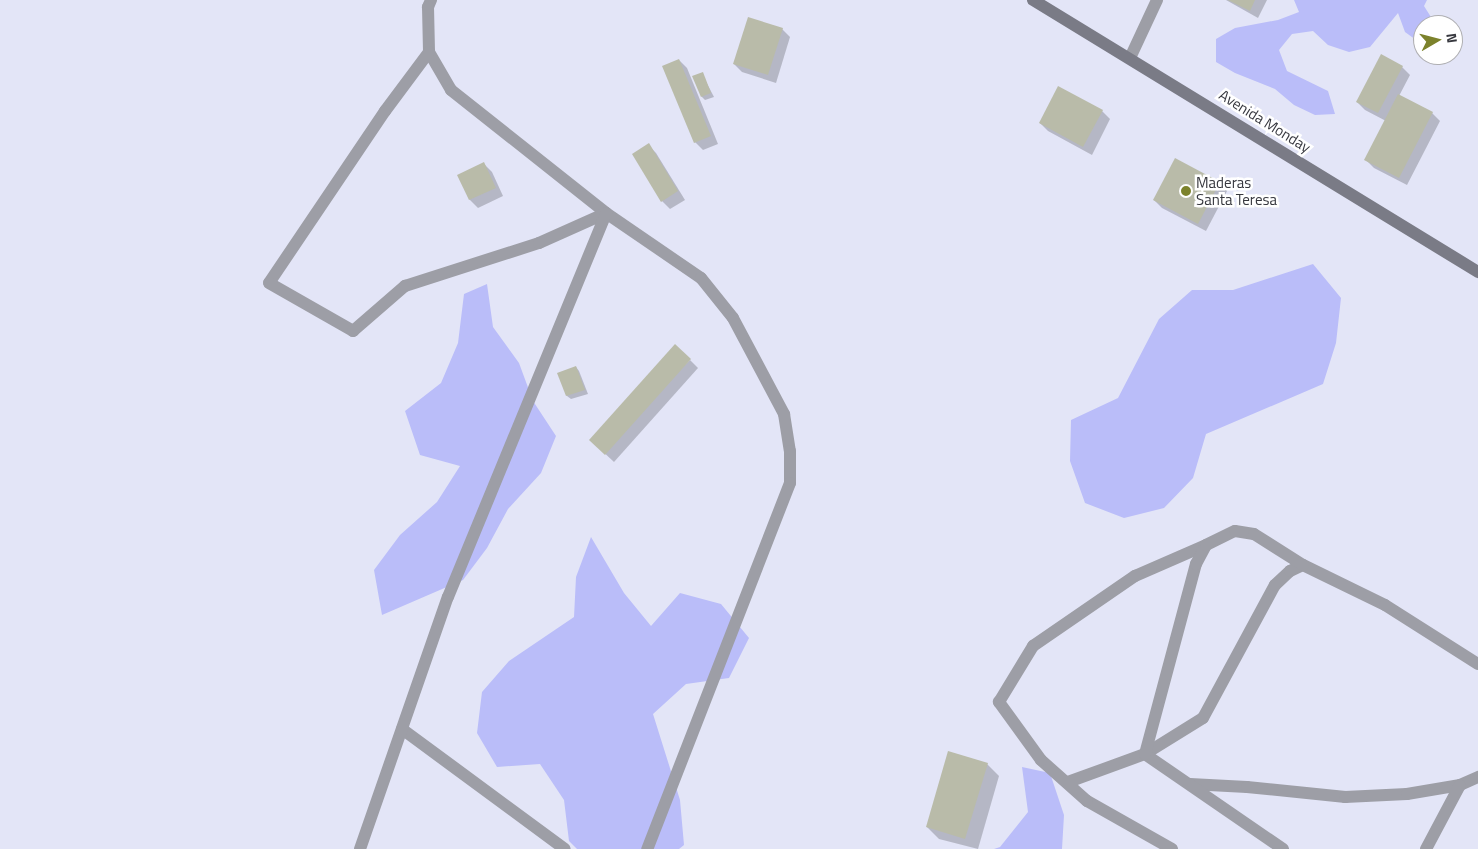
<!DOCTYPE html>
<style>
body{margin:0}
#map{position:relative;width:1478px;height:849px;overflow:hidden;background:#e3e5f7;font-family:"Titillium Web",sans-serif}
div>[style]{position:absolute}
.green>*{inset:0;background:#babdf9}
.shadow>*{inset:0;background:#0003}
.building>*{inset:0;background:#b9bba9}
.minor>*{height:12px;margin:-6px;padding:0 6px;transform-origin:6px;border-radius:6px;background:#9d9ea6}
.secondary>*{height:12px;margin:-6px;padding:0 6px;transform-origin:6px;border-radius:6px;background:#7a7b86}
.dots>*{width:14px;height:14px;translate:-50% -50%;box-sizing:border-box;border:2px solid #fff;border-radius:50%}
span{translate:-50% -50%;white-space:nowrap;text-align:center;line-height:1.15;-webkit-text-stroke:5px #fff;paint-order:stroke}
.street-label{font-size:15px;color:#36373e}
.poi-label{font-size:15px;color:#36373e}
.left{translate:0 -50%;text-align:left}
.north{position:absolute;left:1413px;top:15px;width:50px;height:50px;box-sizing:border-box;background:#fff;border:1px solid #afafb2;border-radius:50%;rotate:82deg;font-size:14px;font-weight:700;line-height:20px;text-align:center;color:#36373e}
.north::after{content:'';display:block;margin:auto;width:18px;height:22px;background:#7c822c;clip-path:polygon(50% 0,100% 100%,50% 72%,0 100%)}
</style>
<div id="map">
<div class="green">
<i style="clip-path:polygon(1294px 0,1427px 0,1424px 6px,1436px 25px,1423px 25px,1423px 45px,1405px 32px,1398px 13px,1370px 47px,1349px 52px,1328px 45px,1313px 31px,1292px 34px,1279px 50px,1287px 71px,1328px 91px,1335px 114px,1315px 115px,1294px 105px,1275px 89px,1235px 73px,1216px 62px,1216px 39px,1235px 28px,1278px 20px,1299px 12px)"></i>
<i style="clip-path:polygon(1313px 264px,1341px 298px,1336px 343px,1323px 384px,1206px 434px,1193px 478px,1164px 508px,1124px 518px,1085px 503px,1070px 461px,1071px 420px,1118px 398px,1159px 319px,1192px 290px,1233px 290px)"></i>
<i style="clip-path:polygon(487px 284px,493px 327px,519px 363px,533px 401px,556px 436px,541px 473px,508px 509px,487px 548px,463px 580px,382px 615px,374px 570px,400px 535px,437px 502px,460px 466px,420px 455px,405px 411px,441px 383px,458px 343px,464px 294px)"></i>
<i style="clip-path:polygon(591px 537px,624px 593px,651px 626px,680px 593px,721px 604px,749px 638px,729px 678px,686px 684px,653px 714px,680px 800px,684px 845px,679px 849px,577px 849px,569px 841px,564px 800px,540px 764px,497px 767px,477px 733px,482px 692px,509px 661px,574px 617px,576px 577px)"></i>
<i style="clip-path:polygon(1022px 767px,1050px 773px,1064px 815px,1062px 849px,994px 849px,1000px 847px,1028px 812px)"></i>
</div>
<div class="shadow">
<i style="clip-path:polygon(1226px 0,1267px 0,1258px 18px)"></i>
<i style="clip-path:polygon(782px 29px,790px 37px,776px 83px,742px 72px,734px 64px)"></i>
<i style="clip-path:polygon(679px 60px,687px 68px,718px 144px,703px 150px,695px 142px)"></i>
<i style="clip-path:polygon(1402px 67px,1410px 75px,1399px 96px,1432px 113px,1440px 121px,1407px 185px,1374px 168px,1366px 160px,1386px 121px,1365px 110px,1357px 102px)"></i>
<i style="clip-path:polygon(702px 74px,714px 97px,705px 100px,702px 97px)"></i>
<i style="clip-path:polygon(1102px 111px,1110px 119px,1092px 155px,1048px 131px,1040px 123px)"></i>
<i style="clip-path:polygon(648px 145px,656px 153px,685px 200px,670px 209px,662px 201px)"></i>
<i style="clip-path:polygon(484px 164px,492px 172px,503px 196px,478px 208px,470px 200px,459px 175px)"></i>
<i style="clip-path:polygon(1219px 183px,1227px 191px,1206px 231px,1162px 208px,1154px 200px)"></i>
<i style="clip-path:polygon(690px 360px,698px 368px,614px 462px,599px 448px)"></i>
<i style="clip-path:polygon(576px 367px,579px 371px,588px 394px,571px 399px,567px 396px,559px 373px)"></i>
<i style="clip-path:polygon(987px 764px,999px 776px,978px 849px,939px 839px,927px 827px)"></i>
</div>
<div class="building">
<i style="clip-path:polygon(1228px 0,1255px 0,1250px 11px)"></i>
<i style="clip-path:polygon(748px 17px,783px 28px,768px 75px,733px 64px)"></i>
<i style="clip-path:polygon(1381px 54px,1403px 66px,1378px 113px,1356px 102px)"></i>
<i style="clip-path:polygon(679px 59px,711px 136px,694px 143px,662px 66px)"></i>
<i style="clip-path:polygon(703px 72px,711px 93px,701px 97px,692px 76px)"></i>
<i style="clip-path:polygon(1058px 86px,1103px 110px,1083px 147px,1039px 123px)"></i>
<i style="clip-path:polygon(1398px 94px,1433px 112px,1399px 178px,1364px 160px)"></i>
<i style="clip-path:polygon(649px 143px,678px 191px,661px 202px,632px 154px)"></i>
<i style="clip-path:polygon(1175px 158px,1220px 182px,1198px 224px,1153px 200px)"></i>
<i style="clip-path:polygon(484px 162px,496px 188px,469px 200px,457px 175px)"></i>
<i style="clip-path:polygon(675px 344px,691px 359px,605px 455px,589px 440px)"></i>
<i style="clip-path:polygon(576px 366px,585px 390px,566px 396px,557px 373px)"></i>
<i style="clip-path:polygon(948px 751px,988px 763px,965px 839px,926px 827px)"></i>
</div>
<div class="minor">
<i style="left:431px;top:0;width:8px;rotate:113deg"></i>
<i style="left:428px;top:7px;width:45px;rotate:88.7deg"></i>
<i style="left:429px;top:52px;width:44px;rotate:59.9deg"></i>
<i style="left:451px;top:90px;width:198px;rotate:38.4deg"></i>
<i style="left:606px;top:213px;width:115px;rotate:34.4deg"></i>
<i style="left:701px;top:278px;width:51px;rotate:51.3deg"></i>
<i style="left:733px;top:318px;width:109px;rotate:62deg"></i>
<i style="left:784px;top:414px;width:37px;rotate:81deg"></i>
<i style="left:790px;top:451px;width:32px;rotate:90deg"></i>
<i style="left:790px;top:483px;width:393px;rotate:111.3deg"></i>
<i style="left:429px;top:52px;width:74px;rotate:126.7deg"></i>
<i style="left:385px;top:111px;width:207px;rotate:124deg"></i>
<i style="left:269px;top:283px;width:97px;rotate:29.7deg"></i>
<i style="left:353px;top:331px;width:69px;rotate:-40.9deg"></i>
<i style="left:405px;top:286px;width:141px;rotate:-17.8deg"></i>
<i style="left:539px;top:243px;width:73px;rotate:-24.1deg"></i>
<i style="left:1130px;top:58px;width:64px;rotate:-65deg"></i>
<i style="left:402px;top:729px;width:202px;rotate:36.4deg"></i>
<i style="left:1068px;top:782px;width:82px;rotate:-20deg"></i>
<i style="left:1145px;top:754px;width:68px;rotate:-31.8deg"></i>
<i style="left:1203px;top:718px;width:151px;rotate:-61.6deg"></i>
<i style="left:1275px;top:585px;width:21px;rotate:-43deg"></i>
<i style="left:1290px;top:571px;width:14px;rotate:-25deg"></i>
<i style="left:1303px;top:565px;width:91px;rotate:26deg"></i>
<i style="left:1385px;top:605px;width:110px;rotate:32.4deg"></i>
<i style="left:1190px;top:784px;width:57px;rotate:3deg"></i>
<i style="left:1247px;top:787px;width:99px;rotate:5.8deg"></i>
<i style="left:1345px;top:797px;width:62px;rotate:-2.8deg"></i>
<i style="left:1407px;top:794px;width:54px;rotate:-9.6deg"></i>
<i style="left:1460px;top:785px;width:20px;rotate:-24deg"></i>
<i style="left:360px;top:849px;width:267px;rotate:-70.8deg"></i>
<i style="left:448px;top:597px;width:415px;rotate:-67.6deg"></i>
<i style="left:1172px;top:849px;width:98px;rotate:-150.5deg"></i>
<i style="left:1087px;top:801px;width:62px;rotate:-138.3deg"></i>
<i style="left:1041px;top:760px;width:72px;rotate:-125.9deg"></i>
<i style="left:999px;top:702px;width:66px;rotate:-58.7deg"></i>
<i style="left:1033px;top:646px;width:124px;rotate:-34.5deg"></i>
<i style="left:1135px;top:576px;width:77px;rotate:-23.6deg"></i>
<i style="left:1283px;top:849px;width:168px;rotate:-145.5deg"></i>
<i style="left:1145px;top:754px;width:197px;rotate:-75deg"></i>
<i style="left:1196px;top:564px;width:21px;rotate:-62deg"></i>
<i style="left:1206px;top:545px;width:32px;rotate:-26deg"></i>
<i style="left:1235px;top:531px;width:19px;rotate:9deg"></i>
<i style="left:1254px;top:534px;width:58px;rotate:32.3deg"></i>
<i style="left:1426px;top:849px;width:72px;rotate:-62deg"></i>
</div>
<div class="secondary">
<i style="left:1033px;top:0;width:522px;rotate:31.43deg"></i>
</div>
<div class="dots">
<i style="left:1186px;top:191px;background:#7c822c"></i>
</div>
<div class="street-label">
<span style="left:1265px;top:121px;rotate:32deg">Avenida Monday</span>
</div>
<div class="poi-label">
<span class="left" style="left:1196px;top:191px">Maderas<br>Santa Teresa</span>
</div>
<div class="north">N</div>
</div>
